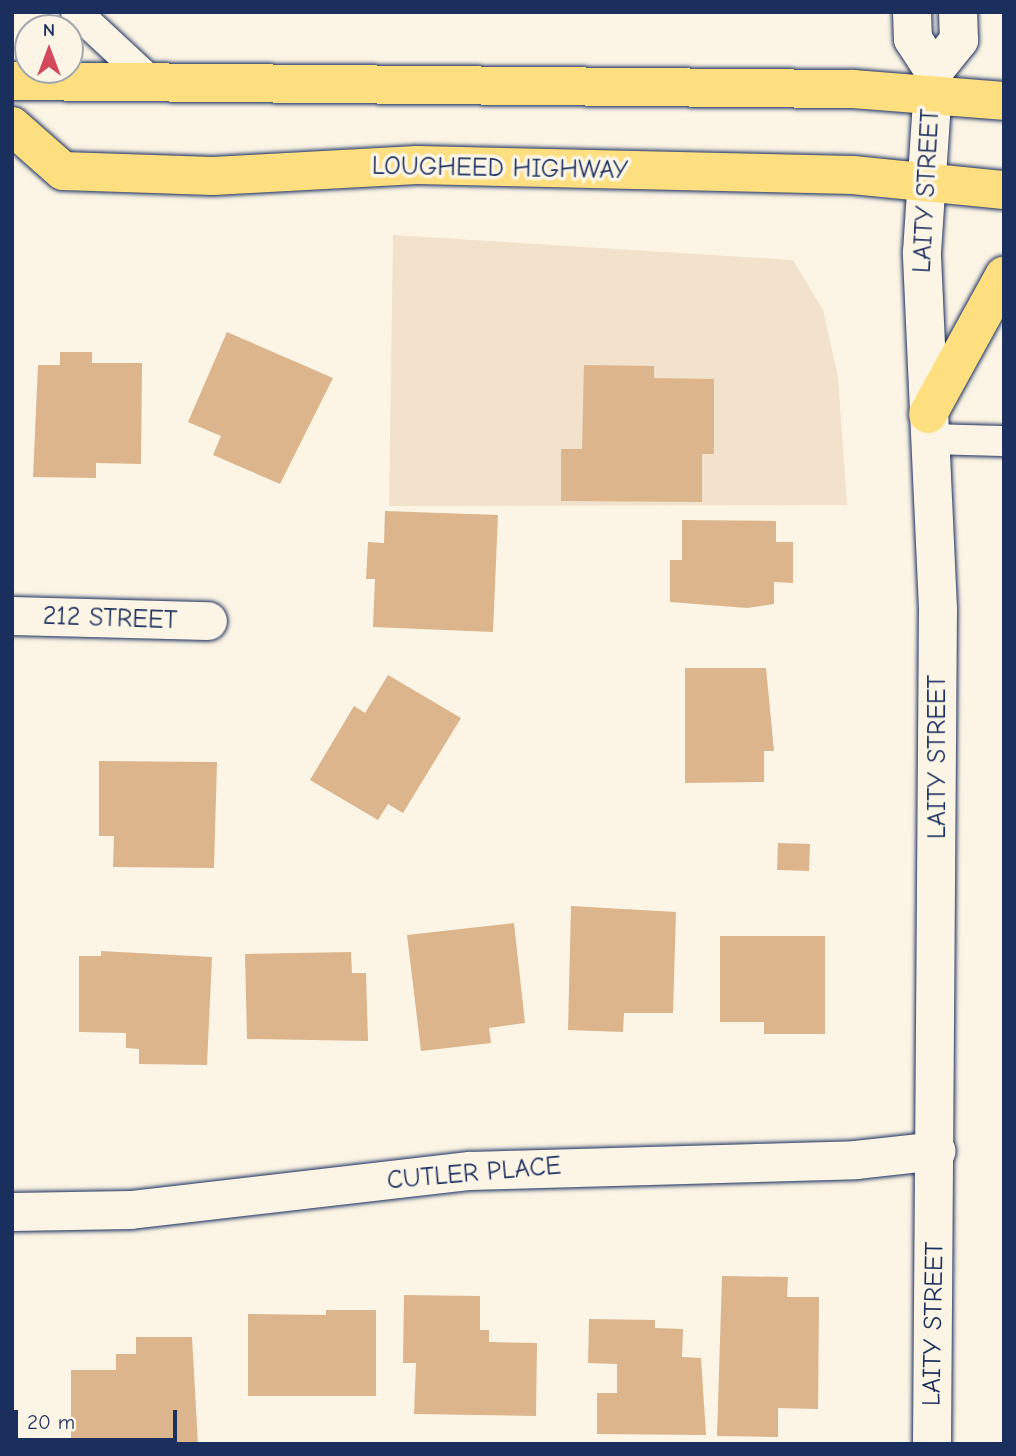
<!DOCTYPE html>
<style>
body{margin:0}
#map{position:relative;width:1016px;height:1456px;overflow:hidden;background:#fcf5e5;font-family:"Comic Neue",sans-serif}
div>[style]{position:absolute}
.built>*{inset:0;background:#f2e2cb}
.building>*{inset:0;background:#dcb58d}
.roads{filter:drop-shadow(0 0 2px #1b2f5e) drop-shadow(0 0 2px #1b2f5e)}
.service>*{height:30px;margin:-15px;padding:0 15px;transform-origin:15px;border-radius:15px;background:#fcf5e5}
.minor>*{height:38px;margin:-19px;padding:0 19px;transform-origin:19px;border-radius:19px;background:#fcf5e5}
.tertiary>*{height:38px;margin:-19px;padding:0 19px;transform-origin:19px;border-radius:19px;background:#fcf5e5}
.trunk>*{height:38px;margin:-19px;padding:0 19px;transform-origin:19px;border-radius:19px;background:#fedf80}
span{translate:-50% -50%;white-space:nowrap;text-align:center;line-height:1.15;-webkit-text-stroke:7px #fcf5e5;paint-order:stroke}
.street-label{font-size:26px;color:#1b2f5e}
.frame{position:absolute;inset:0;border:14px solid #1b2f5e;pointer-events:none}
.north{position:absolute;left:14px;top:14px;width:70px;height:70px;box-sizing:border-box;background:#fcf5e5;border:2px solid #a2a6af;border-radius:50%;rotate:0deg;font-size:19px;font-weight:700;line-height:28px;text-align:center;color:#1b2f5e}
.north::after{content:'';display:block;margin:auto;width:24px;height:32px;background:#d1495b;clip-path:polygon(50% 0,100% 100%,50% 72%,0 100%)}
.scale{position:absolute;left:14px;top:1410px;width:163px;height:32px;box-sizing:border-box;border:4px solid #1b2f5e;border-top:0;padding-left:9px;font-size:21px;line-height:24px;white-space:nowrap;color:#1b2f5e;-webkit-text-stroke:5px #fcf5e5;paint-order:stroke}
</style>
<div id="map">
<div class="built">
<i style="clip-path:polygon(393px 235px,793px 260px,823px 310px,838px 376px,847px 505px,389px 506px)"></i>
</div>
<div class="building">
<i style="clip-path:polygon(227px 332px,333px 378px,280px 484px,213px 455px,221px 436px,188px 422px)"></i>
<i style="clip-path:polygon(60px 352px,92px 352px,92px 363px,142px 363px,141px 464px,96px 463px,96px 478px,33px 477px,38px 365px,60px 365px)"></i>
<i style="clip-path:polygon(584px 365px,654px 366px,654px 378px,714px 379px,714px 454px,702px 454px,702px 502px,561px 501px,561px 449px,582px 449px)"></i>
<i style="clip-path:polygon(385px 511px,498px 515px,493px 632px,373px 627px,375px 579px,366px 579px,368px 542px,384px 543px)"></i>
<i style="clip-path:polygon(682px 520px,776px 521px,776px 542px,793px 542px,793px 583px,774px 582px,774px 604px,747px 608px,670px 602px,670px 560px,682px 560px)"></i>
<i style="clip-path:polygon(685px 668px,766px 668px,774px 751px,764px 751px,764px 782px,685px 783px)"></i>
<i style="clip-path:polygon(388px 675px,461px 718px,403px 813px,388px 804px,378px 820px,310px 780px,354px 706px,365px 713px)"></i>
<i style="clip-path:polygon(99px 761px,217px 762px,214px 868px,113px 867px,114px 836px,99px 836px)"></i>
<i style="clip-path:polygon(778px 843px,810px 844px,809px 871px,777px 870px)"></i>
<i style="clip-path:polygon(571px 906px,676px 912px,673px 1013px,624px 1013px,623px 1032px,568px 1030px)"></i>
<i style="clip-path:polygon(514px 923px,525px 1023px,489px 1028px,491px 1043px,421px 1051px,407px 935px)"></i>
<i style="clip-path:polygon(720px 936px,825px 936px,825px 1034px,764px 1034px,764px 1022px,720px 1022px)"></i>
<i style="clip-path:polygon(101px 951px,212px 957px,207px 1065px,139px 1064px,139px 1049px,126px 1048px,126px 1033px,79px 1032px,79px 956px,101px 956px)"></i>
<i style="clip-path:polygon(351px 952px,352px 973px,366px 973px,368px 1041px,247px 1039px,245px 954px)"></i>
<i style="clip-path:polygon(722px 1276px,788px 1277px,787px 1297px,819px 1297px,818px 1409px,778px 1408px,778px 1437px,717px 1436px)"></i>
<i style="clip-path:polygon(404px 1295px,480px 1296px,480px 1330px,489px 1330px,489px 1342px,537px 1343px,536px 1416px,414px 1414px,416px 1363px,403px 1363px)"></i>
<i style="clip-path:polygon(326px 1310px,376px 1310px,376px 1396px,248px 1396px,248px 1314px,326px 1315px)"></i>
<i style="clip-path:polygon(589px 1319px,655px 1320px,655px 1328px,683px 1329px,682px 1357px,701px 1358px,706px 1435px,597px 1434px,597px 1393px,617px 1393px,617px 1364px,588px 1363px)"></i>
<i style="clip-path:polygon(136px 1337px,192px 1337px,198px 1444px,71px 1444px,71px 1370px,116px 1370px,116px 1354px,136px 1354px)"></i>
</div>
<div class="roads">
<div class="service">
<i style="left:76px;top:12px;width:97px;rotate:42.9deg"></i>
<i style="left:928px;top:439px;width:76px;rotate:1.5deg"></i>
</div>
<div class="minor">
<i style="left:12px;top:616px;width:196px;rotate:1.5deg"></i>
<i style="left:12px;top:1212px;width:119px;rotate:-1deg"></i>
<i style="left:131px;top:1210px;width:341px;rotate:-6.6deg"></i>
<i style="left:470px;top:1171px;width:386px;rotate:-1.6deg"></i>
<i style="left:856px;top:1160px;width:81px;rotate:-6.3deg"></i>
</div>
<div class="tertiary">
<i style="left:912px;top:12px;width:27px;rotate:88deg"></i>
<i style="left:913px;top:39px;width:38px;rotate:57deg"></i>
<i style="left:932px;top:1444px;width:835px;rotate:-89.59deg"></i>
<i style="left:938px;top:609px;width:357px;rotate:-92.6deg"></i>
<i style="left:922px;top:252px;width:181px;rotate:-86.2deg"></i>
<i style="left:934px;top:71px;width:40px;rotate:-51deg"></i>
<i style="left:959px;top:40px;width:28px;rotate:-92deg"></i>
</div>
<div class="trunk">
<i style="left:12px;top:81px;width:841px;rotate:0.55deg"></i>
<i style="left:853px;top:89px;width:151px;rotate:4.5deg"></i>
<i style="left:12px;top:126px;width:68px;rotate:41.4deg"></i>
<i style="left:63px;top:171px;width:150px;rotate:1.9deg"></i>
<i style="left:213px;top:176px;width:204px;rotate:-3.1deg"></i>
<i style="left:417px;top:165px;width:436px;rotate:1.3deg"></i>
<i style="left:853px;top:175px;width:152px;rotate:5.7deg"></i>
<i style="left:928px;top:414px;width:158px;rotate:-61.2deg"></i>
</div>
</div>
<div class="street-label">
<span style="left:500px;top:169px;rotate:1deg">LOUGHEED HIGHWAY</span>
<span style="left:927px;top:191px;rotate:-87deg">LAITY STREET</span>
<span style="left:110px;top:619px;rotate:2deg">212 STREET</span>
<span style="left:938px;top:757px;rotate:-90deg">LAITY STREET</span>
<span style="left:474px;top:1174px;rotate:-5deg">CUTLER PLACE</span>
<span style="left:934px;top:1324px;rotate:-89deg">LAITY STREET</span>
</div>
<div class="frame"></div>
<div class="north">N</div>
<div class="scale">20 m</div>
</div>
